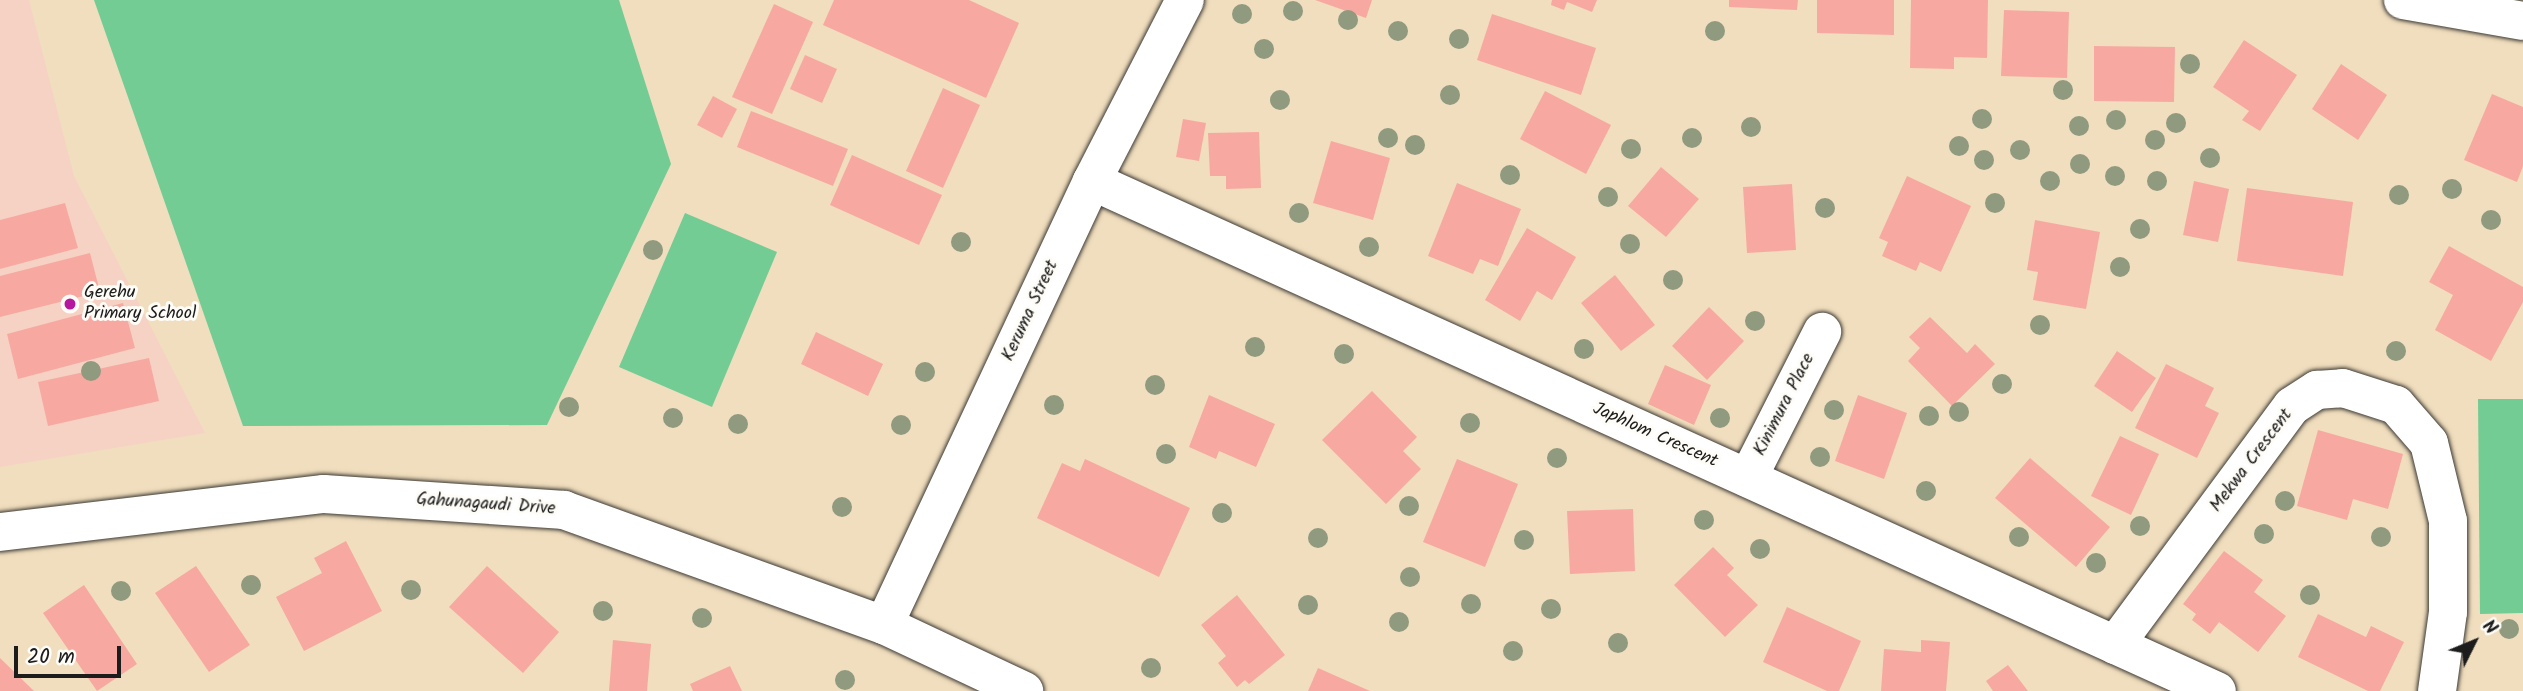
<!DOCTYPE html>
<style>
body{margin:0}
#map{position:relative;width:2523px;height:691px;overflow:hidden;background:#f1debe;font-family:Kalam,sans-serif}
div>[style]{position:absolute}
.built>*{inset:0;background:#f6d2c4}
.green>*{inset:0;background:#72cc93}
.building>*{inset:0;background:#f7a9a1}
.roads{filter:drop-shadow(0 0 2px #3c3934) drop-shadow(0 0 2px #3c3934)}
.minor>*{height:38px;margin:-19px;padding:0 19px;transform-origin:19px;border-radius:19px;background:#fff}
.trees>*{width:20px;height:20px;margin:-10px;border-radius:50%;background:#8f9a7f}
.dots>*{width:19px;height:19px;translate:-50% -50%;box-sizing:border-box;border:4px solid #fdfcf7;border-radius:50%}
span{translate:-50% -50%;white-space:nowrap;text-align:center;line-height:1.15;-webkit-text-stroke:6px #fdfcf7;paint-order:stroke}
.poi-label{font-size:18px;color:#1c1c1c}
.left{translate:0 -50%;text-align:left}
.street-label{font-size:18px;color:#1c1c1c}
.north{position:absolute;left:2439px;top:607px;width:70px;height:70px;-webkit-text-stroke:5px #fdfcf7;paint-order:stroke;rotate:47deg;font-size:19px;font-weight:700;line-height:28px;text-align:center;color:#1c1c1c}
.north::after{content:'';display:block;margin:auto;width:24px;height:32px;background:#1c1c1c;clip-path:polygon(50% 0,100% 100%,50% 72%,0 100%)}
.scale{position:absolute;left:14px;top:646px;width:107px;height:32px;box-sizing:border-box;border:4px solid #1c1c1c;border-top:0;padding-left:9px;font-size:21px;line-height:24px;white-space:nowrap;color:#1c1c1c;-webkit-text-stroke:5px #fdfcf7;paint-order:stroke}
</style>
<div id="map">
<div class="built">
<i style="clip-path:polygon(0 0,29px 0,74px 176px,205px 433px,0 467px)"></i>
</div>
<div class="green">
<i style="clip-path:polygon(94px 0,619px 0,671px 164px,547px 425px,243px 426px)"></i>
<i style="clip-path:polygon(685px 213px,777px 252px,712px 407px,619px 367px)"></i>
<i style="clip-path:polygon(2478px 399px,2523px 399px,2523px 613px,2480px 614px)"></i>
</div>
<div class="building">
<i style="clip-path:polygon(834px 0,969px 0,1019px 23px,986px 98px,823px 25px)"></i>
<i style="clip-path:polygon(1315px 0,1372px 0,1366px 18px)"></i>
<i style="clip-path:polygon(1552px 0,1597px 0,1592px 12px,1567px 2px,1564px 10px,1551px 5px)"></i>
<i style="clip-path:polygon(1729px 0,1798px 0,1797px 10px,1729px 7px)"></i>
<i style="clip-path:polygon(1817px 0,1894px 0,1894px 35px,1817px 33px)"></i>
<i style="clip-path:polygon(1911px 0,1988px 0,1987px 58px,1954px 57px,1954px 69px,1910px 68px)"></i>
<i style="clip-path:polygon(774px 4px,813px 22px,772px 114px,732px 97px)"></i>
<i style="clip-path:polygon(2004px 10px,2069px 12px,2067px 78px,2001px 76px)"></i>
<i style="clip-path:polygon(1492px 14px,1596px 48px,1581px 95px,1477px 60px)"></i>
<i style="clip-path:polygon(2244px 40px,2297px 75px,2260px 131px,2242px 120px,2249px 111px,2213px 87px)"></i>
<i style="clip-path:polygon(2094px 46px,2175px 47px,2174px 102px,2094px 101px)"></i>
<i style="clip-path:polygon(805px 55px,837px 69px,822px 103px,790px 89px)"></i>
<i style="clip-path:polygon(2341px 64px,2387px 95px,2358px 140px,2312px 109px)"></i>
<i style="clip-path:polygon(943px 88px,980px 105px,943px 188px,906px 171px)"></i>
<i style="clip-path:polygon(1545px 91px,1611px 125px,1586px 174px,1520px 139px)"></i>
<i style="clip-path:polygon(2492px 94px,2523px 107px,2523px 166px,2517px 182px,2464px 160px)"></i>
<i style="clip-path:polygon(713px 96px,737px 109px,722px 138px,697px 125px)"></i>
<i style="clip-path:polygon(751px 111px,848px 149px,833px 186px,737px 147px)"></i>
<i style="clip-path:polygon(1183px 119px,1206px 123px,1199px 161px,1176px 157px)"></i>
<i style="clip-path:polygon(1259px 132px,1261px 188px,1226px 189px,1226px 176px,1210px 176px,1208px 133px)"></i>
<i style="clip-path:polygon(1331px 141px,1390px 158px,1373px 220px,1313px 203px)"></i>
<i style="clip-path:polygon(852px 155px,942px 195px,919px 245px,830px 205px)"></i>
<i style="clip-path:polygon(1661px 167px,1699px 199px,1666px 237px,1628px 206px)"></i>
<i style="clip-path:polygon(1907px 176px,1971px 206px,1941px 272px,1920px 262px,1916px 271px,1882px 256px,1888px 242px,1879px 238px)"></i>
<i style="clip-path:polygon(2194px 181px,2229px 189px,2218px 242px,2183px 235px)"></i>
<i style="clip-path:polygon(1457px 183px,1521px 209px,1498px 266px,1480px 259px,1473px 274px,1428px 256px)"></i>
<i style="clip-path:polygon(1792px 184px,1796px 250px,1747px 253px,1743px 187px)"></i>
<i style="clip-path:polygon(2247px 188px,2353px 202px,2343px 276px,2237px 261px)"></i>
<i style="clip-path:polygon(65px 203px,78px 248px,0 269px,0 220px)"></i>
<i style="clip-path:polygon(2035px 220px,2100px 232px,2086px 309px,2033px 300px,2038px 272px,2027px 270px)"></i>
<i style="clip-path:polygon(1527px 228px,1576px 257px,1552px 300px,1537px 291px,1520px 321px,1485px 300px)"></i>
<i style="clip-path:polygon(2449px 246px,2523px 287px,2523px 302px,2491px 361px,2435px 330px,2453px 295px,2429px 282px)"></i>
<i style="clip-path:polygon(90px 253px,100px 292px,0 317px,0 276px)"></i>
<i style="clip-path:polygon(1615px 275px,1655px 325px,1621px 351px,1581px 303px)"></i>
<i style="clip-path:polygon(123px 303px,135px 348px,18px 379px,7px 334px)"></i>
<i style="clip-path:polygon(1709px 307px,1744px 341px,1707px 380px,1672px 346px)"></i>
<i style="clip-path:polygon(1930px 317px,1967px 353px,1975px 344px,1995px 364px,1952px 406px,1908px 361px,1920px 348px,1909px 337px)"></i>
<i style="clip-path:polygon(816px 332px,883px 364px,868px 396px,801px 364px)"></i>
<i style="clip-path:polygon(2117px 351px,2156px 378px,2132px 412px,2094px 386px)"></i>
<i style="clip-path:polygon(149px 358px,159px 401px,48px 426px,38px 382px)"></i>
<i style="clip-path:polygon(2166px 364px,2214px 388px,2205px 406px,2219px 413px,2197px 458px,2135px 428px)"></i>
<i style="clip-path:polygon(1665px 365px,1711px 385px,1694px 425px,1648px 404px)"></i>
<i style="clip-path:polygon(1372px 391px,1417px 437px,1403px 451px,1421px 469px,1386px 504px,1322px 440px)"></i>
<i style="clip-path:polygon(1209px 395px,1275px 424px,1256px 467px,1219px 451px,1216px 459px,1189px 447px)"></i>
<i style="clip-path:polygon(1858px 395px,1907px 413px,1884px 479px,1835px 461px)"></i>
<i style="clip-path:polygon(2318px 430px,2403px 454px,2388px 509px,2353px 499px,2347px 520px,2297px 506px)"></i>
<i style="clip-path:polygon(2120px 436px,2159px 454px,2131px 515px,2091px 496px)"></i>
<i style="clip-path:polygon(2030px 458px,2110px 527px,2076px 567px,1995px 498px)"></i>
<i style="clip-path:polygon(1085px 459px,1190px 508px,1159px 577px,1037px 518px,1062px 463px,1080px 471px)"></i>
<i style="clip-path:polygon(1457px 459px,1518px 484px,1485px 567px,1423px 542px)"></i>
<i style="clip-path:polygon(1633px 509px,1635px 571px,1570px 574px,1567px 511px)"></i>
<i style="clip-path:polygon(346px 541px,382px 611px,304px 651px,276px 597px,322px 573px,314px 558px)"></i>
<i style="clip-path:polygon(1713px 547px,1734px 568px,1727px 575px,1758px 605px,1725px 637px,1674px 585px)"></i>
<i style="clip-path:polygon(2224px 551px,2263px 580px,2254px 592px,2286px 616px,2258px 652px,2219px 622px,2210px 634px,2192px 620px,2196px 614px,2183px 604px)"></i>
<i style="clip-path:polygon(196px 566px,250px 645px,209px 672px,155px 593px)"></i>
<i style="clip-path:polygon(487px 566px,559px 632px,523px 673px,449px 607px)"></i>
<i style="clip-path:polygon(84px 585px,137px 664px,97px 691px,43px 613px)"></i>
<i style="clip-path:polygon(1237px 595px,1285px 655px,1249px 684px,1245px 680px,1237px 687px,1218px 663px,1226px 656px,1201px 625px)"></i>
<i style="clip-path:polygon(1787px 607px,1861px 641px,1839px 691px,1827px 691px,1763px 662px)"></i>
<i style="clip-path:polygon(2318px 614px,2366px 637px,2371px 626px,2404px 642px,2380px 691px,2368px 691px,2298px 657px)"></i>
<i style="clip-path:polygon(613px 640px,651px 644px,647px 691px,609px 691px)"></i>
<i style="clip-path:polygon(1921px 640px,1950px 642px,1946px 691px,1881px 691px,1884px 649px,1921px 652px)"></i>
<i style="clip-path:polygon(0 658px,34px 691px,0 691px)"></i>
<i style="clip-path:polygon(2008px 665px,2028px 691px,1993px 691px,1986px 681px)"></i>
<i style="clip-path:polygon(730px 666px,742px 691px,693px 691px,690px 684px)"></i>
<i style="clip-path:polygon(1318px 668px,1370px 691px,1308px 691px)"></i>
</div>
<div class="roads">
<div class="minor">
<i style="left:2403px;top:0;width:122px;rotate:9.9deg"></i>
<i style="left:1092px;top:181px;width:1235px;rotate:24.39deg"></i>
<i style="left:1748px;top:478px;width:164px;rotate:-63.1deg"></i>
<i style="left:0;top:532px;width:326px;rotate:-6.7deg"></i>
<i style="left:324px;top:494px;width:241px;rotate:3.8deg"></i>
<i style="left:564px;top:510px;width:340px;rotate:19.8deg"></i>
<i style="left:884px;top:625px;width:155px;rotate:25.2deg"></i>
<i style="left:884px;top:625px;width:490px;rotate:-64.9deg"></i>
<i style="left:1092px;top:181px;width:203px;rotate:-62.8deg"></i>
<i style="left:2115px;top:645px;width:297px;rotate:-53.5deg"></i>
<i style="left:2292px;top:406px;width:30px;rotate:-33deg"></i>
<i style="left:2317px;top:390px;width:26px;rotate:-4deg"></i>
<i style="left:2343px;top:388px;width:56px;rotate:17.8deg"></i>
<i style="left:2396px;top:405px;width:50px;rotate:49deg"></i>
<i style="left:2429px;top:443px;width:80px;rotate:76.3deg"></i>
<i style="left:2448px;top:521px;width:91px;rotate:90deg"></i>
<i style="left:2448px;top:612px;width:80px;rotate:97.9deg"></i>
</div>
</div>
<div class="trees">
<i style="left:1293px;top:11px"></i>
<i style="left:1242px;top:14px"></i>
<i style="left:1348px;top:20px"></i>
<i style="left:1398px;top:31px"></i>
<i style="left:1715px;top:31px"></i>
<i style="left:1459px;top:39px"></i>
<i style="left:1264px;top:49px"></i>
<i style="left:2190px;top:64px"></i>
<i style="left:2063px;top:90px"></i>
<i style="left:1450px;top:95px"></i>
<i style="left:1280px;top:100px"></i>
<i style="left:1982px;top:119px"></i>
<i style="left:2116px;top:120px"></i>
<i style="left:2176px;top:123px"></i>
<i style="left:2079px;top:126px"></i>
<i style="left:1751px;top:127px"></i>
<i style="left:1388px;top:138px"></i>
<i style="left:1692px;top:138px"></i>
<i style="left:2155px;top:140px"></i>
<i style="left:1415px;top:145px"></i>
<i style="left:1959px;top:146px"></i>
<i style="left:1631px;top:149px"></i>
<i style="left:2020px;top:150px"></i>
<i style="left:2210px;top:158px"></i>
<i style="left:1984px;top:160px"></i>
<i style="left:2080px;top:164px"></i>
<i style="left:1510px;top:175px"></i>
<i style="left:2115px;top:176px"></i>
<i style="left:2050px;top:181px"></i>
<i style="left:2157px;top:181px"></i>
<i style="left:2452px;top:189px"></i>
<i style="left:2399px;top:195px"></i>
<i style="left:1608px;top:197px"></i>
<i style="left:1995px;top:203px"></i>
<i style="left:1825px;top:208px"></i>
<i style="left:1299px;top:213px"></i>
<i style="left:2491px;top:220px"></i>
<i style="left:2140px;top:229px"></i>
<i style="left:961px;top:242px"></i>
<i style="left:1630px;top:244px"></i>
<i style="left:1369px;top:247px"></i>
<i style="left:653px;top:250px"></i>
<i style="left:2120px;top:267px"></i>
<i style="left:1673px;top:280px"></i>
<i style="left:1755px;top:321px"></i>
<i style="left:2040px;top:325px"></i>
<i style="left:1255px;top:347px"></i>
<i style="left:1584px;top:349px"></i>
<i style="left:2396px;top:351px"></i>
<i style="left:1344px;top:354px"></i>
<i style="left:91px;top:371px"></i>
<i style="left:925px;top:372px"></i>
<i style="left:2002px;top:384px"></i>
<i style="left:1155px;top:385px"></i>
<i style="left:1054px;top:405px"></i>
<i style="left:569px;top:407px"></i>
<i style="left:1834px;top:410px"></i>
<i style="left:1959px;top:412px"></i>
<i style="left:1929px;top:416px"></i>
<i style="left:673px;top:418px"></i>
<i style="left:1720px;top:418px"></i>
<i style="left:1470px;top:423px"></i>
<i style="left:738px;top:424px"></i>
<i style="left:901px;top:425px"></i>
<i style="left:1166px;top:454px"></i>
<i style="left:1820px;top:457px"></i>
<i style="left:1557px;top:458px"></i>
<i style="left:1926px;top:491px"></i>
<i style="left:2285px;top:501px"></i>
<i style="left:1409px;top:506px"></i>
<i style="left:842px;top:507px"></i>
<i style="left:1222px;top:513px"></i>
<i style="left:1704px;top:520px"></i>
<i style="left:2140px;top:526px"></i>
<i style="left:2264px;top:534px"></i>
<i style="left:2019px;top:537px"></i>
<i style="left:2381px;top:537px"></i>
<i style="left:1318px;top:538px"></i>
<i style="left:1524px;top:540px"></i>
<i style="left:1760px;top:549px"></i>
<i style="left:2096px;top:563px"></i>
<i style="left:1410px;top:577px"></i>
<i style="left:251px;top:585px"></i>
<i style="left:411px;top:590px"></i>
<i style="left:121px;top:591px"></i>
<i style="left:2310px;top:595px"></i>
<i style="left:1471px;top:604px"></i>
<i style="left:1308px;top:605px"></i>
<i style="left:1551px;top:609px"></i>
<i style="left:603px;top:611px"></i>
<i style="left:702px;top:618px"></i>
<i style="left:1399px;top:622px"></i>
<i style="left:2509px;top:629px"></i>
<i style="left:1618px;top:643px"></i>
<i style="left:1513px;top:651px"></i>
<i style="left:1151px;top:668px"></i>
<i style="left:845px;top:680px"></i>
</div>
<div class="dots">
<i style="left:70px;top:304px;background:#b5179e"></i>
</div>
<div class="poi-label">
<span class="left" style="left:84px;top:304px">Gerehu<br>Primary School</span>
</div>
<div class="street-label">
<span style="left:1031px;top:311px;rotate:-65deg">Keruma Street</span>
<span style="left:1785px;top:405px;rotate:-63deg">Kinimura Place</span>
<span style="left:1655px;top:436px;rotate:24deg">Japhlom Crescent</span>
<span style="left:2252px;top:461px;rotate:-53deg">Mekwa Crescent</span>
<span style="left:486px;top:505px;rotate:4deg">Gahunagaudi Drive</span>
</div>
<div class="north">N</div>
<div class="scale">20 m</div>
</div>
